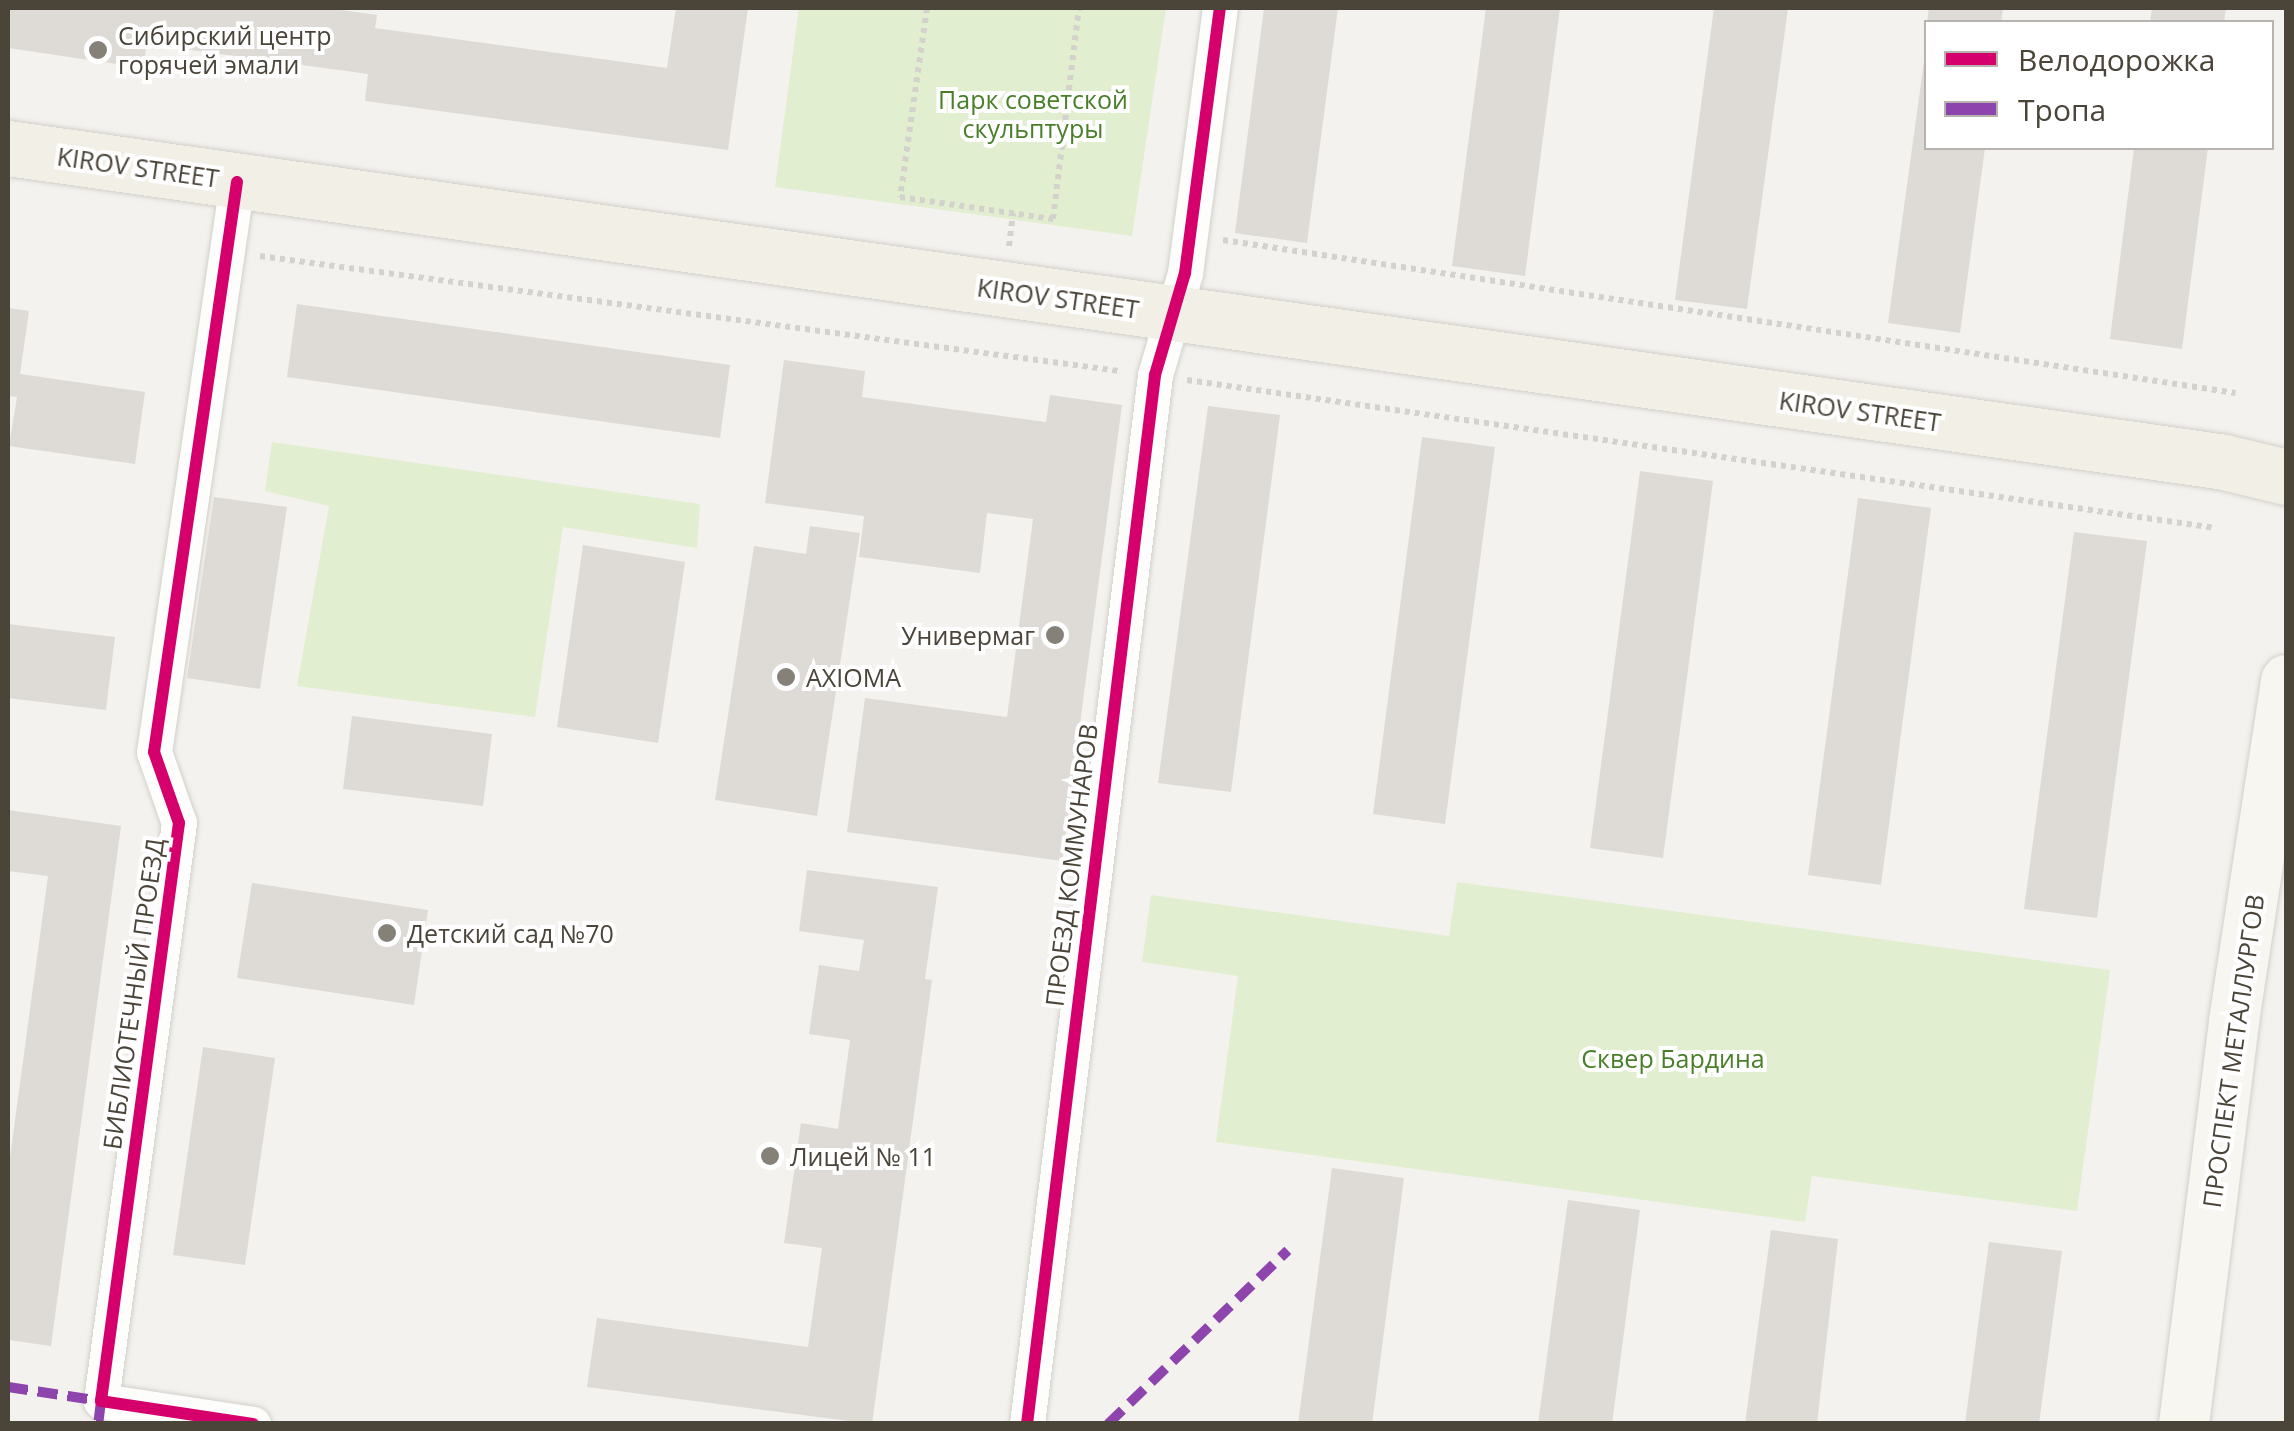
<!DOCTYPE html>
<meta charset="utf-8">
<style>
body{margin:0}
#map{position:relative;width:2294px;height:1431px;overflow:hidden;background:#f4f2ee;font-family:"Open Sans",sans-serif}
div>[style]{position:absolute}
.green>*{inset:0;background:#e1eecf}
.building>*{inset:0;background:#dedbd6}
.path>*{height:6px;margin-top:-3px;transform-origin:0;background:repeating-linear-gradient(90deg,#d3d2cc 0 5px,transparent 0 10px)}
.roads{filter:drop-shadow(0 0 2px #d2d0cb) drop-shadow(0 0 2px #d2d0cb)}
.street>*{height:35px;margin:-17.5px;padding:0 17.5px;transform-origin:17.5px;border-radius:17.5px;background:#fdfdfc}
.secondary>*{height:50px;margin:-25px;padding:0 25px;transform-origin:25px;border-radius:25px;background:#f7f6f1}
.primary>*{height:55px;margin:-27.5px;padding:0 27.5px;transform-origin:27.5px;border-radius:27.5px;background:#f2efe6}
.quiet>*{height:10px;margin-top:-5px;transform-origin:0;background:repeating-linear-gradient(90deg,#8e44ad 0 20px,transparent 0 30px)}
.cycleway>*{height:12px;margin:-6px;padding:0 6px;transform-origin:6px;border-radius:6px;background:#d6006c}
.dots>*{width:28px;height:28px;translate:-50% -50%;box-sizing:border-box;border:5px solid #fff;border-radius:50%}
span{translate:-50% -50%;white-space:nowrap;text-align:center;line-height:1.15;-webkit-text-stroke:8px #fff;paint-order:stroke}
.poi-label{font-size:25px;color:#4b4439}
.left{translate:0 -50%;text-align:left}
.right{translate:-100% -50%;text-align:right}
.park-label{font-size:25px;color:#4a7f2a}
.street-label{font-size:25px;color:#4b4439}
.frame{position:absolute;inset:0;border:10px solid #4b4439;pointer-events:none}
.legend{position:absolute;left:1924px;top:20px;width:350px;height:130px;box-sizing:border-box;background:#fff;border:2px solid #b7b4b0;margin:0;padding:12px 18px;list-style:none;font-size:30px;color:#4b4439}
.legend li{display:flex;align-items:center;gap:20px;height:50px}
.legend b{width:50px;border:2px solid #b7b4b0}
</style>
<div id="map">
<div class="green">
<i style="clip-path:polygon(799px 8px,1166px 8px,1132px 236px,775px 187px)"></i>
<i style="clip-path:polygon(272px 442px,700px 504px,697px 548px,563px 527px,535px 717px,297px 686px,329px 506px,265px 491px)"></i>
<i style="clip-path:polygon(1457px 882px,2110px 970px,2077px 1211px,1812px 1176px,1805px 1222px,1216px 1142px,1238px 976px,1142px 962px,1151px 895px,1449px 936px)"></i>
</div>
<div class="building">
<i style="clip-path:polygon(8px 8px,327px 8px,377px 15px,375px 28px,667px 68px,676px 8px,748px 8px,728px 150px,365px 101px,368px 74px,146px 44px,144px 68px,8px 48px)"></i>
<i style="clip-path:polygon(1264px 8px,1338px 8px,1307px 243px,1235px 233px)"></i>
<i style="clip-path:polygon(1486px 8px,1560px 8px,1525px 276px,1452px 266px)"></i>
<i style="clip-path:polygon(1714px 8px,1788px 8px,1747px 309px,1675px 300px)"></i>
<i style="clip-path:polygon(1929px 8px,2003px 8px,2001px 22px,1927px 22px)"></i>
<i style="clip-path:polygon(2152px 8px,2226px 8px,2224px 22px,2150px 22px)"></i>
<i style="clip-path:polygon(1926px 47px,1926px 148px,1985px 148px,1960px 333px,1888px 323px)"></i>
<i style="clip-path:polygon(2134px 148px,2208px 148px,2182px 349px,2110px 339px)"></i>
<i style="clip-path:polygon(297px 304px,730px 365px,720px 438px,287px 377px)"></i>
<i style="clip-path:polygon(8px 308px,29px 311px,20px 374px,145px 392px,135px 464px,9px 446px,17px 397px,8px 396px)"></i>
<i style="clip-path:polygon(784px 360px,865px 371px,862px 397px,1046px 422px,1050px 395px,1122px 405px,1062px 861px,847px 832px,865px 698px,1007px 717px,1033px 519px,987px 513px,980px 573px,859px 557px,864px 516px,765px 503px)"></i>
<i style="clip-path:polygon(1208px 406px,1280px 415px,1231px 792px,1158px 783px)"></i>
<i style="clip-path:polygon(1422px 437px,1495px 447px,1445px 824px,1373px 814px)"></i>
<i style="clip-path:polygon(1640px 471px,1713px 481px,1663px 858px,1590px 848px)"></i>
<i style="clip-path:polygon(214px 497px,287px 507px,260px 689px,187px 678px)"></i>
<i style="clip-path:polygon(1858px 498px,1931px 508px,1881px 885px,1808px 875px)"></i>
<i style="clip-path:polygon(810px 526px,860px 533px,817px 816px,715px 800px,754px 546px,806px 554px)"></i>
<i style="clip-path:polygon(2074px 532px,2147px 541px,2097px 918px,2024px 909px)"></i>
<i style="clip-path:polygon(583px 545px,685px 562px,658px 743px,557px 727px)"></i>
<i style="clip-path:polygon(8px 624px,115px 637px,106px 710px,8px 698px)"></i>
<i style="clip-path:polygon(352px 716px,492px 734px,483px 806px,343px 789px)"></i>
<i style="clip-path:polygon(8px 810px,121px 826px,51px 1346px,8px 1340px,8px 1172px,48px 876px,8px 871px)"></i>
<i style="clip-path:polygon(807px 870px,938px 887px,925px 979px,932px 980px,872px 1424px,587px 1387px,597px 1318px,808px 1347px,822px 1248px,784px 1243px,801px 1123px,838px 1129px,850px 1040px,809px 1034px,819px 965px,859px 971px,864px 940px,799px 931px)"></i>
<i style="clip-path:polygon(252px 883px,428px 910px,414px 1005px,237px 978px)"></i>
<i style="clip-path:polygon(203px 1047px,275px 1058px,245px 1265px,173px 1255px)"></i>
<i style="clip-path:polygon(1332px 1168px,1404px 1178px,1372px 1424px,1298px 1424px)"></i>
<i style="clip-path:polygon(1568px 1200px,1640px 1210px,1612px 1424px,1538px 1424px)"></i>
<i style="clip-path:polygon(1771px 1230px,1838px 1239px,1817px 1424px,1745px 1424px)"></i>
<i style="clip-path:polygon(1989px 1242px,2062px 1251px,2039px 1424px,1965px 1424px)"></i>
</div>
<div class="path">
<i style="left:927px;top:8px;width:191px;rotate:98.1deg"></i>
<i style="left:900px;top:197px;width:155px;rotate:8.2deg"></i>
<i style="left:1053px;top:219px;width:213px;rotate:-83deg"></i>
<i style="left:1223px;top:240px;width:1024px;rotate:8.59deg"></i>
<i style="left:1009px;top:246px;width:33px;rotate:-83deg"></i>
<i style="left:260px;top:256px;width:868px;rotate:7.62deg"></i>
<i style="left:1187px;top:380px;width:1039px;rotate:8.19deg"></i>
</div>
<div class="roads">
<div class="street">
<i style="left:237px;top:182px;width:576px;rotate:98.28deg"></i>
<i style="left:154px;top:752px;width:75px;rotate:70.6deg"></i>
<i style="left:179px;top:823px;width:583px;rotate:97.69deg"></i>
<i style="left:101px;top:1401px;width:154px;rotate:8.6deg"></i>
<i style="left:1027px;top:1424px;width:1057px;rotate:-83.04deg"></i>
<i style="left:1155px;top:375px;width:106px;rotate:-73.6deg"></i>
<i style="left:1185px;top:273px;width:267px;rotate:-82.5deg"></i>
</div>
<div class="secondary">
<i style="left:2184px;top:1424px;width:406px;rotate:-82.9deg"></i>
<i style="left:2234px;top:1021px;width:345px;rotate:-81.3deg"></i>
</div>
<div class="primary">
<i style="left:8px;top:148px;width:2238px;rotate:8.06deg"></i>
<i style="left:2224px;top:462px;width:64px;rotate:13.6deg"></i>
</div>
</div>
<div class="quiet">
<i style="left:8px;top:1387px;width:94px;rotate:8.6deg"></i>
<i style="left:101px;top:1401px;width:23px;rotate:97deg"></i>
<i style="left:1108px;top:1424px;width:250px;rotate:-44deg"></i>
</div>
<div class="cycleway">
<i style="left:237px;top:182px;width:576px;rotate:98.28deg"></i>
<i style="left:154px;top:752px;width:75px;rotate:70.6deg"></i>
<i style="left:179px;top:823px;width:583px;rotate:97.69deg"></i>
<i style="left:101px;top:1401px;width:154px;rotate:8.6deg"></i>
<i style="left:1027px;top:1424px;width:1057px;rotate:-83.04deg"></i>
<i style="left:1155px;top:375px;width:106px;rotate:-73.6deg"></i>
<i style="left:1185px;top:273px;width:267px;rotate:-82.5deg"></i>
</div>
<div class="dots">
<i style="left:98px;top:50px;background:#868178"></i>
<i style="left:1055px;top:635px;background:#868178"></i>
<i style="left:786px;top:677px;background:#868178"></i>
<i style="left:387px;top:933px;background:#868178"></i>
<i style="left:770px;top:1156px;background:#868178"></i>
</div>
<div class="poi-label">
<span class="left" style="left:118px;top:50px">Сибирский центр<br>горячей эмали</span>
<span class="right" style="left:1035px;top:635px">Универмаг</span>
<span class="left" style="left:806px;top:677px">AXIOMA</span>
<span class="left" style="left:407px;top:933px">Детский сад №70</span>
<span class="left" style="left:790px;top:1156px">Лицей № 11</span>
</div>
<div class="park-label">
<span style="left:1033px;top:114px">Парк советской<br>скульптуры</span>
<span style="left:1673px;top:1058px">Сквер Бардина</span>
</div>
<div class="street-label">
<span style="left:138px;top:167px;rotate:8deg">KIROV STREET</span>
<span style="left:1058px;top:298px;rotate:8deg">KIROV STREET</span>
<span style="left:1860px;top:411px;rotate:8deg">KIROV STREET</span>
<span style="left:1071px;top:865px;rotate:-83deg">ПРОЕЗД КОММУНАРОВ</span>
<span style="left:133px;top:994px;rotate:-82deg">БИБЛИОТЕЧНЫЙ ПРОЕЗД</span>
<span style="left:2233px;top:1051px;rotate:-82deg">ПРОСПЕКТ МЕТАЛЛУРГОВ</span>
</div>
<div class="frame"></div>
<ul class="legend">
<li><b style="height:12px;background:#d6006c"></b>Велодорожка</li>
<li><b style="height:12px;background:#8e44ad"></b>Тропа</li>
</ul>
</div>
